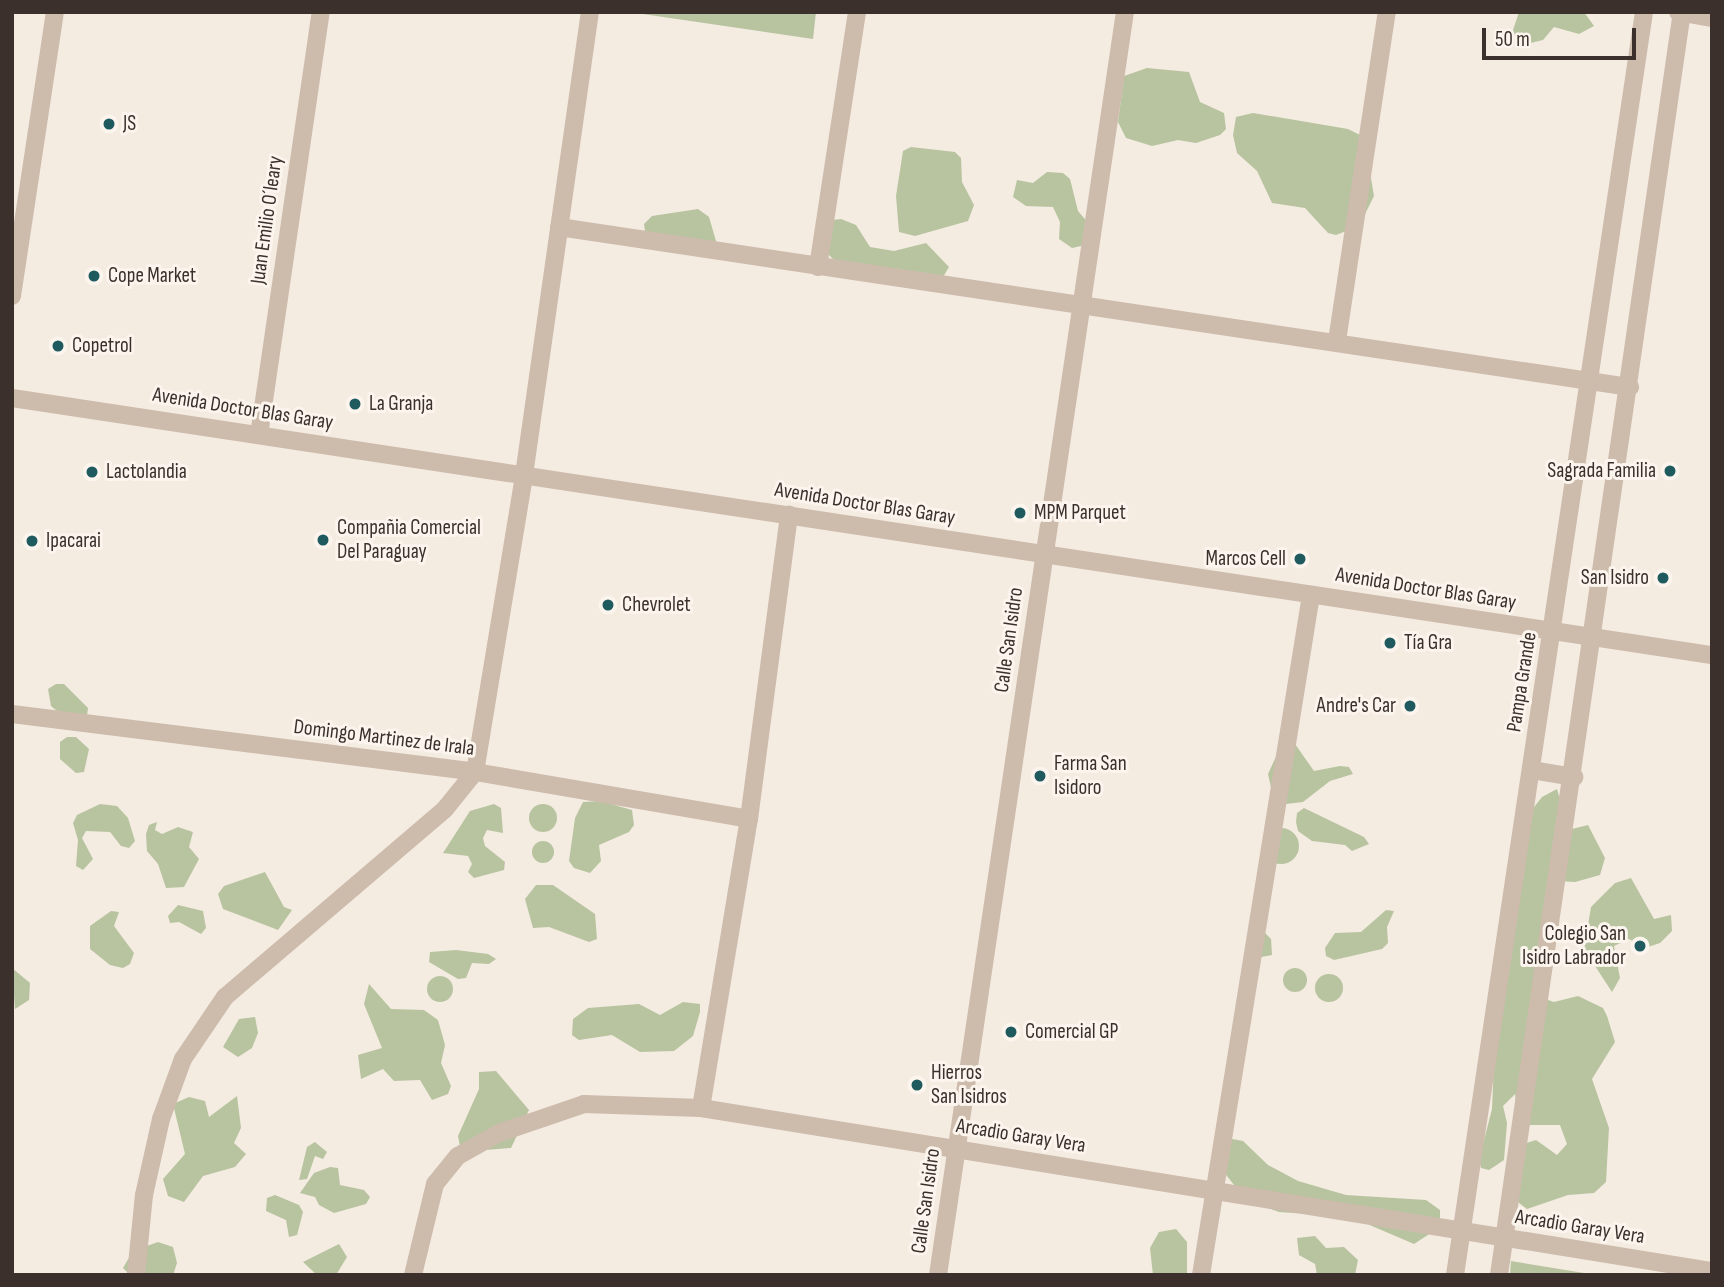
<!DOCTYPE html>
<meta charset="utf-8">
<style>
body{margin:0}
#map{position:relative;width:1724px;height:1287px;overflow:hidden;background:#f4ebe1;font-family:"Sofia Sans Condensed",sans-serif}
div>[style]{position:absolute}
.green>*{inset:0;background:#b8c4a0}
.round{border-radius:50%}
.minor>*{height:18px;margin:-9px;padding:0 9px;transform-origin:9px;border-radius:9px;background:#cdbbac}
.dots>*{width:19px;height:19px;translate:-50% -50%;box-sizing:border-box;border:4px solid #fbf5ee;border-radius:50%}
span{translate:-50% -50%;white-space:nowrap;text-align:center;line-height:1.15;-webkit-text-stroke:6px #fbf5ee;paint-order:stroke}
.poi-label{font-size:21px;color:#3b302b}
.left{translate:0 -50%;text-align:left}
.right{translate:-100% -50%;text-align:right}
.street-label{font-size:21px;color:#3b302b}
.frame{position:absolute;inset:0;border:14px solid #3b302b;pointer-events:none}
.scale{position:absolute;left:1482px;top:28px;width:154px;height:32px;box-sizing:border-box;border:4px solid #3b302b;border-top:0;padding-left:9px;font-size:21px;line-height:24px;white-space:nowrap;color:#3b302b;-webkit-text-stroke:5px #fbf5ee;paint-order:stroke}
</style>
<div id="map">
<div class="green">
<i style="clip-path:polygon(629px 12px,816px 12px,813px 39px)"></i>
<i style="clip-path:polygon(1519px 12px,1584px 12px,1594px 26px,1579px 34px,1554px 27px,1543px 40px,1518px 46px,1513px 30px)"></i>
<i style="clip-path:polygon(1147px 68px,1189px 72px,1200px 102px,1224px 113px,1226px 129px,1220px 135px,1196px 143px,1178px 140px,1152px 146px,1126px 138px,1118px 122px,1124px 76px)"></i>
<i style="clip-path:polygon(1253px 113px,1348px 129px,1364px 137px,1374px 196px,1359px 226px,1336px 235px,1328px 233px,1305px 208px,1272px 203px,1257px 171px,1237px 153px,1233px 135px,1236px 117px)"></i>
<i style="clip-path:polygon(911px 147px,955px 152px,961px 158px,962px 182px,974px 205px,968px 221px,915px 236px,899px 232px,896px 196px,903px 151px)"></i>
<i style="clip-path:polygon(1047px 172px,1063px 173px,1070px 179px,1078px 211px,1089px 224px,1087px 240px,1081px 246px,1072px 248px,1059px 239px,1060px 222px,1053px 207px,1026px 206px,1013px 197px,1017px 180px,1033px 183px)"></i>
<i style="clip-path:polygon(698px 209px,709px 217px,718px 248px,645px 231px,644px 224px,652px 216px)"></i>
<i style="clip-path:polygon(841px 219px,856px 225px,870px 247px,894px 251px,926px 243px,949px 267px,943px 277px,893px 268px,859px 268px,835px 261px,828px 254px,833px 220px)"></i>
<i style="clip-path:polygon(56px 684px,64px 684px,88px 708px,87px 716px,64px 717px,51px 706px,48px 689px)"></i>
<i style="clip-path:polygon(67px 737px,76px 737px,89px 749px,84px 772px,76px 773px,60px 759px,60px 742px)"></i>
<i style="clip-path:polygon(1295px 744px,1314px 771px,1340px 766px,1349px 767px,1353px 774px,1330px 781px,1303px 802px,1286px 804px,1272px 792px,1268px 774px,1279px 750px)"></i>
<i style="clip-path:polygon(1557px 789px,1562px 807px,1556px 833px,1588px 825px,1605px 858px,1600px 875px,1575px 882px,1559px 881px,1539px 997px,1554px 1002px,1578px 996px,1603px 1008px,1607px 1016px,1615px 1042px,1592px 1079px,1609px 1128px,1606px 1182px,1594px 1193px,1568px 1195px,1527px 1209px,1514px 1199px,1520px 1145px,1536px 1140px,1557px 1155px,1567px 1144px,1560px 1125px,1519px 1125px,1515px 1094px,1503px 1106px,1507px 1123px,1504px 1160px,1489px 1170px,1481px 1168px,1479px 1160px,1492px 1109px,1497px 992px,1516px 830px,1542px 797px)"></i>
<i style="clip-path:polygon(600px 801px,632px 810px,634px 825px,629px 832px,599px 845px,601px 861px,590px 873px,574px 868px,569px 861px,575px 818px,583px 802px)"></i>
<i class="round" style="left:529px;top:804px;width:28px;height:28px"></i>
<i style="clip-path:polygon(100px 804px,117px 806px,128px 818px,135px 841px,129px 848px,121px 846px,110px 832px,86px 831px,82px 838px,93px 859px,83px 870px,76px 866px,78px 840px,73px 823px,77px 815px)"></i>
<i style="clip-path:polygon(494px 804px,501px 808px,503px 833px,487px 830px,483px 838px,485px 846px,505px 862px,504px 870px,474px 878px,468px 872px,472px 864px,468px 856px,443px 853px,470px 811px)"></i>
<i style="clip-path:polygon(1304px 808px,1364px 837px,1369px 844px,1352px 851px,1345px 845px,1312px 841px,1298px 831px,1296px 822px,1297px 813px)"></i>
<i style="clip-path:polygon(157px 822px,155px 830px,162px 834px,178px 827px,193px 832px,189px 847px,199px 859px,184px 887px,166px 888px,158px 864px,147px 851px,146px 834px,149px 825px)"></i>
<i class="round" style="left:1263px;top:828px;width:36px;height:36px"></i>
<i class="round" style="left:532px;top:841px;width:22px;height:22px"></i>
<i style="clip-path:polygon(265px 872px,284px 907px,292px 910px,278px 930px,223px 909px,218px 894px,224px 886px)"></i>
<i style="clip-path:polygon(1631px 878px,1654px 919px,1671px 915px,1672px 931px,1660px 943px,1645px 948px,1629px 939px,1614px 946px,1620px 978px,1612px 992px,1584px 949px,1591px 907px,1615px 883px)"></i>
<i style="clip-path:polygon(536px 885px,553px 885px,595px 914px,597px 939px,589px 942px,549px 927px,533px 928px,525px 899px)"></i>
<i style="clip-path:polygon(178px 905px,203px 911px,206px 928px,201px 934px,179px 922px,170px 923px,168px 916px)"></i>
<i style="clip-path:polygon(1386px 910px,1394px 911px,1387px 927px,1388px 943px,1382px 949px,1334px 960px,1326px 956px,1325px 948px,1335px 933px,1361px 932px)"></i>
<i style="clip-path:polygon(111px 911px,119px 912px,114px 926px,134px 953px,130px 964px,123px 968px,110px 965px,90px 949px,90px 926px)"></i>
<i style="clip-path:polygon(1265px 933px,1271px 939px,1272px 955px,1256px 958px,1257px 935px)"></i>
<i style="clip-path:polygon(456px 950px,488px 954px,496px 959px,489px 964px,472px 963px,466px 978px,458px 979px,429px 962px,430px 952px)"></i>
<i style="clip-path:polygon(12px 968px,30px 983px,29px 1000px,15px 1009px)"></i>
<i class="round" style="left:1283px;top:968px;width:24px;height:24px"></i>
<i class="round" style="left:1315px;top:974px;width:28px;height:28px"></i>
<i class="round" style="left:427px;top:976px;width:26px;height:26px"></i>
<i style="clip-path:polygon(369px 984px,391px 1009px,424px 1010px,438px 1020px,445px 1045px,441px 1063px,451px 1086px,448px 1094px,432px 1100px,420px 1080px,394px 1081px,383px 1069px,361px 1079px,358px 1055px,382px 1048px,364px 1004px)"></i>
<i style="clip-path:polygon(683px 1002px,700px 1004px,700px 1012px,693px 1036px,674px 1051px,640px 1052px,612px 1035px,579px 1040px,572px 1035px,573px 1019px,588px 1008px,639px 1004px,660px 1015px)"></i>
<i style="clip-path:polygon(255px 1017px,258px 1033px,252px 1048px,238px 1057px,223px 1047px,239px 1019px)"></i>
<i style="clip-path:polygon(496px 1071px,529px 1110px,511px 1148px,461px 1152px,458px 1136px,479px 1089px,479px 1072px)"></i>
<i style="clip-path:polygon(237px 1096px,241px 1128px,234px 1143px,246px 1154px,235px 1167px,203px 1176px,184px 1202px,168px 1196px,163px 1179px,185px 1154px,173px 1104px,189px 1097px,205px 1101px,209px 1117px)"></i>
<i style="clip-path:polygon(1227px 1138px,1243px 1141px,1268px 1165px,1298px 1181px,1346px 1195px,1426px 1200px,1440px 1210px,1440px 1227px,1414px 1244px,1351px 1217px,1279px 1212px,1246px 1200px,1223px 1171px)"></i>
<i style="clip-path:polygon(315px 1142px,327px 1152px,323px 1159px,315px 1156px,307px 1179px,299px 1180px,307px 1147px)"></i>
<i style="clip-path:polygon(330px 1167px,338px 1168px,340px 1185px,364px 1190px,370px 1197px,366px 1204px,334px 1213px,319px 1205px,315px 1197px,300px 1193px,314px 1173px)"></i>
<i style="clip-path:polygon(275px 1195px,299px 1205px,303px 1212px,297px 1235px,289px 1237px,286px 1220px,266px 1211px,267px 1198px)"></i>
<i style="clip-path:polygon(1176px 1229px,1187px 1242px,1187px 1275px,1153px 1275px,1150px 1248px,1159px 1232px)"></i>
<i style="clip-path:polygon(1315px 1236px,1326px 1248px,1344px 1247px,1358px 1260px,1355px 1275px,1317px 1275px,1315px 1264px,1299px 1255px,1297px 1238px)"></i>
<i style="clip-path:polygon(158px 1242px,173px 1247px,177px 1263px,173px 1275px,130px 1275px,123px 1268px,133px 1251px)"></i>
<i style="clip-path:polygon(339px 1244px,347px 1257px,336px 1275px,317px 1275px,303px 1262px)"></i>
<i style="clip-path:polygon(1511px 1261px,1596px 1275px,1510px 1275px)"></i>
</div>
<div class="minor">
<i style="left:1678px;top:12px;width:35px;rotate:10deg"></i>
<i style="left:559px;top:227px;width:1083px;rotate:8.5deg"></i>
<i style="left:818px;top:267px;width:258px;rotate:-81.3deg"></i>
<i style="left:12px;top:296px;width:287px;rotate:-81.4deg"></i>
<i style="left:1337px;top:341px;width:333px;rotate:-81.4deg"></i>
<i style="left:12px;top:398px;width:1719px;rotate:8.6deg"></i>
<i style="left:259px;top:435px;width:428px;rotate:-81.7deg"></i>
<i style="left:12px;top:714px;width:467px;rotate:7.1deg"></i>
<i style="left:475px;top:772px;width:278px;rotate:9.7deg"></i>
<i style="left:1532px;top:770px;width:43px;rotate:9.5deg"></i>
<i style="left:701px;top:1108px;width:293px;rotate:-80.6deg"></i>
<i style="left:749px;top:819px;width:307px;rotate:-82.5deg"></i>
<i style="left:136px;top:1275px;width:80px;rotate:-84.3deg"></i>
<i style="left:144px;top:1195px;width:78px;rotate:-77.4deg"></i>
<i style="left:161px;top:1119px;width:64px;rotate:-69.9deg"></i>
<i style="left:183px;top:1059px;width:75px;rotate:-55.9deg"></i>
<i style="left:225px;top:997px;width:289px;rotate:-40.5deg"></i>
<i style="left:445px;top:809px;width:48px;rotate:-51deg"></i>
<i style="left:475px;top:772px;width:301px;rotate:-80.6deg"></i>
<i style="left:524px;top:475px;width:468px;rotate:-81.9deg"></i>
<i style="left:413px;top:1275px;width:94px;rotate:-76.4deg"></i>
<i style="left:435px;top:1184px;width:36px;rotate:-51deg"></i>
<i style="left:458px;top:1156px;width:47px;rotate:-29.3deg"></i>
<i style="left:499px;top:1133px;width:90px;rotate:-18.8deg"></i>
<i style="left:584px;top:1104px;width:117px;rotate:2deg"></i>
<i style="left:701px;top:1108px;width:1024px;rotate:9.16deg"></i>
<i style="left:938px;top:1275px;width:1277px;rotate:-81.58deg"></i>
<i style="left:1201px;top:1275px;width:689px;rotate:-80.81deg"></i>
<i style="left:1455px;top:1275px;width:1277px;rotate:-81.49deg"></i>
<i style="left:1499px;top:1275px;width:1276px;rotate:-81.76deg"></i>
</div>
<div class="dots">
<i style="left:109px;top:124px;background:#1f5a5e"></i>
<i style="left:94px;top:276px;background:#1f5a5e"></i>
<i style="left:58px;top:346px;background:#1f5a5e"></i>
<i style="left:355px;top:404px;background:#1f5a5e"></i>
<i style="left:1670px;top:471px;background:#1f5a5e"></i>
<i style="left:92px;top:472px;background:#1f5a5e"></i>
<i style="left:1020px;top:513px;background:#1f5a5e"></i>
<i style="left:323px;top:540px;background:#1f5a5e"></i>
<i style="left:32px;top:541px;background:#1f5a5e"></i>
<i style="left:1300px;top:559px;background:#1f5a5e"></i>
<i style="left:1663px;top:578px;background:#1f5a5e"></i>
<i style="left:608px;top:605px;background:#1f5a5e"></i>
<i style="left:1390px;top:643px;background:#1f5a5e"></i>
<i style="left:1410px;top:706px;background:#1f5a5e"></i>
<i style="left:1040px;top:776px;background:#1f5a5e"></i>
<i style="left:1640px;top:946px;background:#1f5a5e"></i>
<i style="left:1011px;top:1032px;background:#1f5a5e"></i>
<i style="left:917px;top:1085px;background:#1f5a5e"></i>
</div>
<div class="poi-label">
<span class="left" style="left:123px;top:124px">JS</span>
<span class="left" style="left:108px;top:276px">Cope Market</span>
<span class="left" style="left:72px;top:346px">Copetrol</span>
<span class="left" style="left:369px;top:404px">La Granja</span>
<span class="right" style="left:1656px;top:471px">Sagrada Familia</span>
<span class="left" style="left:106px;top:472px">Lactolandia</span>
<span class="left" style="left:1034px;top:513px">MPM Parquet</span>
<span class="left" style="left:337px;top:540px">Compañia Comercial<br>Del Paraguay</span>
<span class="left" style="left:46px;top:541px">Ipacarai</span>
<span class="right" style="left:1286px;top:559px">Marcos Cell</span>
<span class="right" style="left:1649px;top:578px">San Isidro</span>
<span class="left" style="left:622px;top:605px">Chevrolet</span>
<span class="left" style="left:1404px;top:643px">Tía Gra</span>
<span class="right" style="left:1396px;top:706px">Andre's Car</span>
<span class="left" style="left:1054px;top:776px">Farma San<br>Isidoro</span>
<span class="right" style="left:1626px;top:946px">Colegio San<br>Isidro Labrador</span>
<span class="left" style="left:1025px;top:1032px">Comercial GP</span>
<span class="left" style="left:931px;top:1085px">Hierros<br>San Isidros</span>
</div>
<div class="street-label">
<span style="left:267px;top:220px;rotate:-82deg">Juan Emilio O´leary</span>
<span style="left:243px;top:409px;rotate:9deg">Avenida Doctor Blas Garay</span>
<span style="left:865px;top:504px;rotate:9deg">Avenida Doctor Blas Garay</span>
<span style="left:1426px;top:589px;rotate:9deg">Avenida Doctor Blas Garay</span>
<span style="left:1009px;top:640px;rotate:-82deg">Calle San Isidro</span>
<span style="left:1522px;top:682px;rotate:-81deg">Pampa Grande</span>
<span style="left:384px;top:738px;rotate:7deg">Domingo Martinez de Irala</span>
<span style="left:1021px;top:1136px;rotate:9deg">Arcadio Garay Vera</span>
<span style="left:926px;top:1201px;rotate:-82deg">Calle San Isidro</span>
<span style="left:1580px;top:1227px;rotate:9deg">Arcadio Garay Vera</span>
</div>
<div class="frame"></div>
<div class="scale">50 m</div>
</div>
